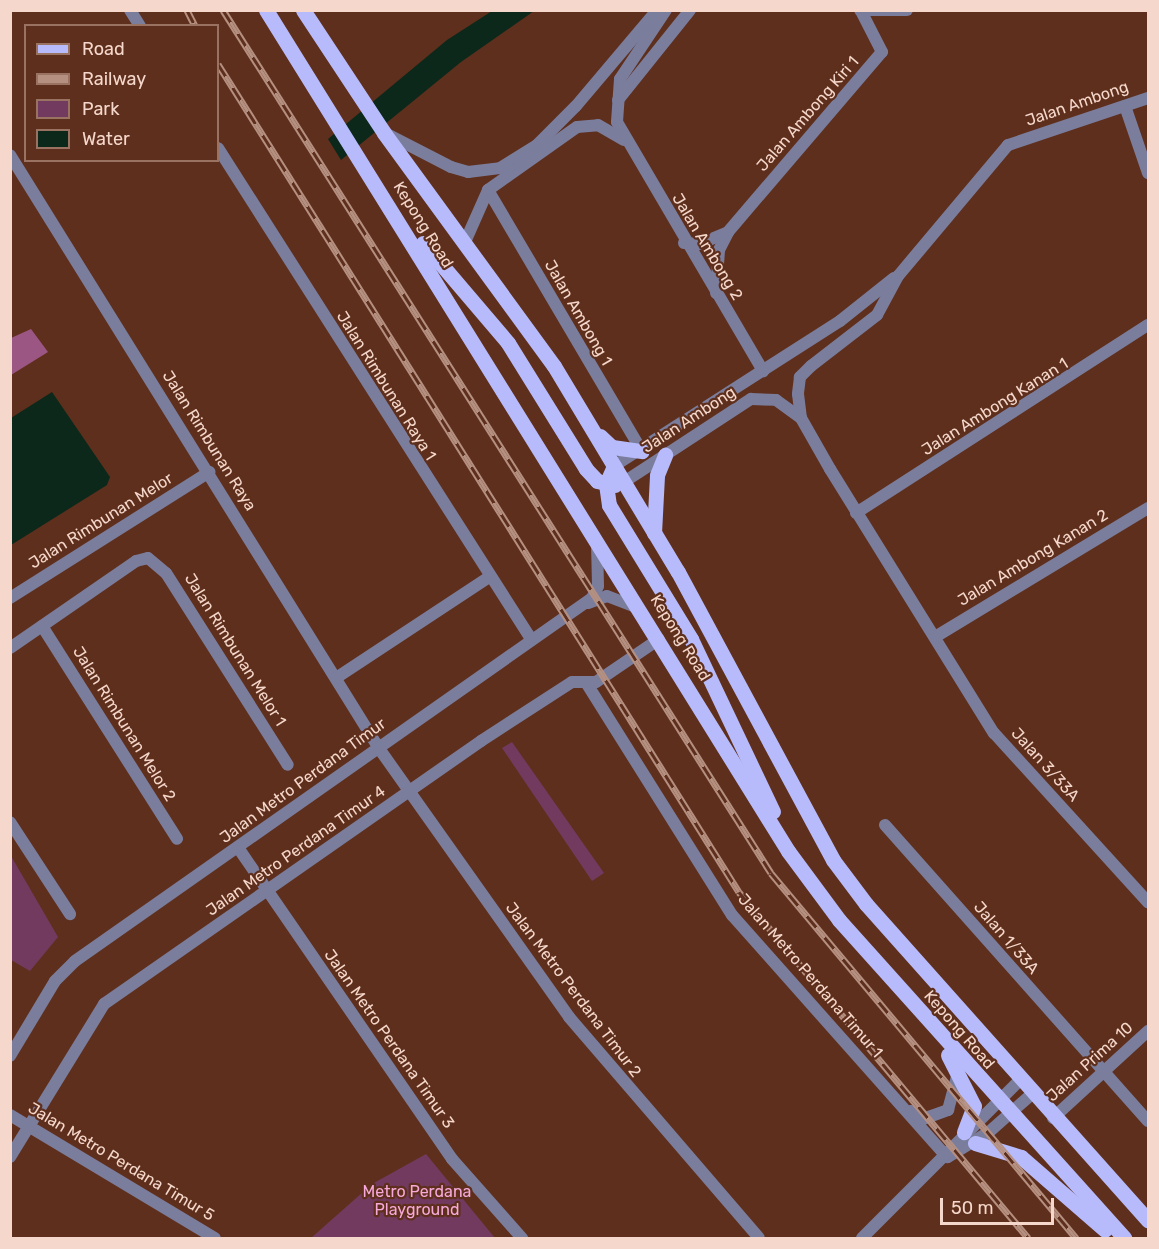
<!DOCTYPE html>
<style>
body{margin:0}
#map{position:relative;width:1159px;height:1249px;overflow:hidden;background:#5e2f1c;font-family:Rubik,sans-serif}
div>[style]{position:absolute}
.green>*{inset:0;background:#723a5f}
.forest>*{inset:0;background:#9b5683}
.water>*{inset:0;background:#0b281b}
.street>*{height:12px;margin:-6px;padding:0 6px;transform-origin:6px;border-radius:6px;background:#7b7d9d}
.primary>*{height:15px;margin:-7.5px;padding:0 7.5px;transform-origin:7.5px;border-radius:7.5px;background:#b7bbfb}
.rail>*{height:7px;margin-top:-3.5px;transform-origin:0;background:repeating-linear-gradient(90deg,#5e2f1c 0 14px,#b59081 0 28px);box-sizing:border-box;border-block:2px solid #b59081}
span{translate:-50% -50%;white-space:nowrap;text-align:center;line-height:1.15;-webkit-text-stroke:4.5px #5e2f1c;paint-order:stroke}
.street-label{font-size:16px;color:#f5d7cb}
.park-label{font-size:16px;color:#f6a9da}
.frame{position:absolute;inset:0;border:12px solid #f5d7cb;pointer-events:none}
.legend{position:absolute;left:24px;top:24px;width:195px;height:138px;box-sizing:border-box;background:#5e2f1c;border:2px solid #9a7262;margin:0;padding:8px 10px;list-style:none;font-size:18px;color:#f5d7cb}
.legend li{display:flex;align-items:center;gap:12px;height:30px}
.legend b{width:30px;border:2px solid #9a7262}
.scale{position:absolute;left:940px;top:1198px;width:114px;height:27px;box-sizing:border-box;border:3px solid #f5d7cb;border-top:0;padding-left:8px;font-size:18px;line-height:21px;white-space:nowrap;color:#f5d7cb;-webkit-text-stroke:4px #5e2f1c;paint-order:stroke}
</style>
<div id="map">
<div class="green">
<i style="clip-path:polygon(512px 742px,604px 873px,592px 881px,502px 748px)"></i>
<i style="clip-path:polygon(11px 856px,58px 937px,30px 971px,11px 960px)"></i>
<i style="clip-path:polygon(426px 1154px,495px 1238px,311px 1238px,372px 1184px)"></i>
</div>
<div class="forest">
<i style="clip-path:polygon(31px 329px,48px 352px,11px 375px,11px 338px)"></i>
</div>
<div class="water">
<i style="clip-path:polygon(492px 11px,534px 11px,461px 62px,341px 160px,328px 139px,447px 40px)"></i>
<i style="clip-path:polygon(52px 392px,110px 477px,107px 485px,11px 545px,11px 418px)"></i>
</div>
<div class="street">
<i style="left:130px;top:10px;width:19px;rotate:58deg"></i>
<i style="left:666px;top:10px;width:83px;rotate:123.7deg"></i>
<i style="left:620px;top:79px;width:43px;rotate:94deg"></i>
<i style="left:617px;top:122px;width:289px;rotate:59.6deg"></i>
<i style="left:860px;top:10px;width:47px"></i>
<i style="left:1148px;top:98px;width:148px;rotate:161.4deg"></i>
<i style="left:1008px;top:145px;width:171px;rotate:130deg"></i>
<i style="left:898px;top:276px;width:44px;rotate:118.3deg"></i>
<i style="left:877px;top:315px;width:83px;rotate:142.3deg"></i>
<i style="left:811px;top:366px;width:16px;rotate:135deg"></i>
<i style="left:800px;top:377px;width:17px;rotate:97deg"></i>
<i style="left:798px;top:394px;width:24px;rotate:83deg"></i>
<i style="left:801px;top:418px;width:59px;rotate:60.4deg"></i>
<i style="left:830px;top:469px;width:311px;rotate:58.2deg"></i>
<i style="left:994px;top:733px;width:229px;rotate:47.7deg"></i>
<i style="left:618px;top:100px;width:115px;rotate:-51.3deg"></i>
<i style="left:1125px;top:106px;width:71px;rotate:71.1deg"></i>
<i style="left:385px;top:133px;width:74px;rotate:27.3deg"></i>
<i style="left:451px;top:167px;width:18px;rotate:16deg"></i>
<i style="left:468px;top:172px;width:32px;rotate:-7deg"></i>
<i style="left:500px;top:168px;width:44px;rotate:-31.9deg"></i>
<i style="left:537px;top:145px;width:55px;rotate:-45deg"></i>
<i style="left:576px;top:106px;width:126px;rotate:-49.8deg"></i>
<i style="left:218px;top:148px;width:582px;rotate:57.48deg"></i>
<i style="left:10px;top:155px;width:697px;rotate:58.13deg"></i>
<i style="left:378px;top:747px;width:331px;rotate:54.7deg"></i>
<i style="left:569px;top:1017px;width:291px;rotate:49.3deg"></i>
<i style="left:488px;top:190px;width:303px;rotate:59.5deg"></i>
<i style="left:465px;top:242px;width:57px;rotate:-66.1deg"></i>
<i style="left:488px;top:190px;width:109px;rotate:-35.3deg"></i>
<i style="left:577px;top:127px;width:21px;rotate:-5deg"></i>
<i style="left:598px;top:125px;width:30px;rotate:30deg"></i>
<i style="left:684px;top:243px;width:15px;rotate:4deg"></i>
<i style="left:699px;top:244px;width:31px;rotate:-22deg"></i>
<i style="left:716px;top:293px;width:43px;rotate:-86deg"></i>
<i style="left:719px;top:250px;width:20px;rotate:-63deg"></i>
<i style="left:728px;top:232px;width:237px;rotate:-49.5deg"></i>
<i style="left:882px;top:52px;width:46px;rotate:-117.1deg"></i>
<i style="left:614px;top:466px;width:269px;rotate:-32.7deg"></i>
<i style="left:840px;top:321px;width:69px;rotate:-38.5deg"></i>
<i style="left:624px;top:482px;width:152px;rotate:-33.2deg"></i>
<i style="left:751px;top:399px;width:25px;rotate:2deg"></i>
<i style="left:776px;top:400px;width:31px;rotate:36deg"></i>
<i style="left:856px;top:513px;width:347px;rotate:-32.8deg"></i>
<i style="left:10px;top:598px;width:236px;rotate:-32.3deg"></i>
<i style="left:588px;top:603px;width:20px;rotate:-20deg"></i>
<i style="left:607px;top:596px;width:30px;rotate:21deg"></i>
<i style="left:42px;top:626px;width:252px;rotate:57.6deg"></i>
<i style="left:935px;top:637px;width:249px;rotate:-31.2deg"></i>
<i style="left:10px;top:648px;width:153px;rotate:-34.6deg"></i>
<i style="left:136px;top:561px;width:12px;rotate:-14deg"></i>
<i style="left:148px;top:558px;width:23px;rotate:40deg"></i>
<i style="left:166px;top:573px;width:227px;rotate:57.6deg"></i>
<i style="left:336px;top:678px;width:183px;rotate:-33.4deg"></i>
<i style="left:587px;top:684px;width:273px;rotate:57.9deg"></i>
<i style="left:732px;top:915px;width:324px;rotate:48.4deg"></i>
<i style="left:10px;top:822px;width:110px;rotate:56.9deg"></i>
<i style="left:885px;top:825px;width:396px;rotate:48.4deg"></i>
<i style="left:239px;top:849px;width:376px;rotate:55.5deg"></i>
<i style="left:452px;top:1159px;width:106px;rotate:48.5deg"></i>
<i style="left:10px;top:1056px;width:87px;rotate:-59deg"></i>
<i style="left:55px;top:981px;width:28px;rotate:-45deg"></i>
<i style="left:75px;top:961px;width:632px;rotate:-35.07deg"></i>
<i style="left:592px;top:598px;width:13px;rotate:-63deg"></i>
<i style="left:598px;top:586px;width:43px;rotate:-91.3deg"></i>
<i style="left:911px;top:1111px;width:14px;rotate:34deg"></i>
<i style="left:923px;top:1119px;width:27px;rotate:-20deg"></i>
<i style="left:948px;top:1110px;width:38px;rotate:-75deg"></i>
<i style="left:10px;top:1115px;width:239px;rotate:31deg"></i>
<i style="left:1053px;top:1118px;width:129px;rotate:-42.5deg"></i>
<i style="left:10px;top:1157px;width:180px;rotate:-58.4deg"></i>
<i style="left:104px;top:1004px;width:460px;rotate:-34.9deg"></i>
<i style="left:481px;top:741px;width:108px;rotate:-33deg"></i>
<i style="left:572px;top:682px;width:24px"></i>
<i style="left:596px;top:682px;width:76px;rotate:-34.3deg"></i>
<i style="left:948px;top:1157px;width:48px;rotate:-31.4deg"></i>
<i style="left:989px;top:1132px;width:57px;rotate:-41.5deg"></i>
<i style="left:862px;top:1238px;width:223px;rotate:-45deg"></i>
</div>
<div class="primary">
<i style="left:266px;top:10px;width:990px;rotate:58.17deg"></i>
<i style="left:788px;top:851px;width:86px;rotate:53.5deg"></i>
<i style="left:839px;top:920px;width:427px;rotate:48.1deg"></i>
<i style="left:303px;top:10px;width:147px;rotate:56.6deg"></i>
<i style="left:384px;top:133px;width:288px;rotate:53.9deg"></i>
<i style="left:554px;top:366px;width:240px;rotate:59deg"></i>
<i style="left:678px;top:572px;width:327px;rotate:61.7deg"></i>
<i style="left:833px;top:860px;width:55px;rotate:53.1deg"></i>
<i style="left:866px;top:904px;width:424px;rotate:48.3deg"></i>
<i style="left:423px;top:243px;width:131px;rotate:49.6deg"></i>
<i style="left:508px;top:343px;width:148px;rotate:58.2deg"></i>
<i style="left:586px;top:469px;width:16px;rotate:47deg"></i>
<i style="left:597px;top:481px;width:18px;rotate:13deg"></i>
<i style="left:600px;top:436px;width:16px;rotate:43deg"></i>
<i style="left:612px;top:447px;width:30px;rotate:8deg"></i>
<i style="left:614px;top:466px;width:20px;rotate:114deg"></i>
<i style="left:606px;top:484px;width:21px;rotate:82deg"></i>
<i style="left:609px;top:505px;width:157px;rotate:58.5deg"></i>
<i style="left:691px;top:639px;width:191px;rotate:64.6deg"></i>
<i style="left:654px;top:533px;width:58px;rotate:-87deg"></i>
<i style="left:657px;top:475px;width:22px;rotate:-68deg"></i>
<i style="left:948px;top:1055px;width:57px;rotate:63deg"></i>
<i style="left:974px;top:1106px;width:28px;rotate:111deg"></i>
<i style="left:975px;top:1143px;width:48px;rotate:16.9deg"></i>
<i style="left:1021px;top:1157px;width:111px;rotate:41deg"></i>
</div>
<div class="rail">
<i style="left:187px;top:10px;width:18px;rotate:63deg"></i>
<i style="left:223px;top:10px;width:1022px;rotate:57.58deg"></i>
<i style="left:771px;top:873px;width:476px;rotate:50.1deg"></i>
<i style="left:218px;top:64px;width:978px;rotate:57.82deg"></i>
<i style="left:739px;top:892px;width:451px;rotate:50.1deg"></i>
</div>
<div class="street-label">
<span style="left:1077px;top:104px;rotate:-19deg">Jalan Ambong</span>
<span style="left:808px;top:114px;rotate:-49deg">Jalan Ambong Kiri 1</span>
<span style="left:423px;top:225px;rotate:58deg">Kepong Road</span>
<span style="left:707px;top:247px;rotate:59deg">Jalan Ambong 2</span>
<span style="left:578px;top:313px;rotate:60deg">Jalan Ambong 1</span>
<span style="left:386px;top:386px;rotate:58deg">Jalan Rimbunan Raya 1</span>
<span style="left:995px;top:407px;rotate:-32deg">Jalan Ambong Kanan 1</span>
<span style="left:689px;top:420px;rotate:-33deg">Jalan Ambong</span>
<span style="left:209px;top:441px;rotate:58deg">Jalan Rimbunan Raya</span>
<span style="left:101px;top:521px;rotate:-32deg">Jalan Rimbunan Melor</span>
<span style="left:1033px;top:558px;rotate:-31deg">Jalan Ambong Kanan 2</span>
<span style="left:680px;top:638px;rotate:58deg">Kepong Road</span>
<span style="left:235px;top:650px;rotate:58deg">Jalan Rimbunan Melor 1</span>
<span style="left:124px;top:724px;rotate:58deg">Jalan Rimbunan Melor 2</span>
<span style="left:1045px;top:765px;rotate:48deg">Jalan 3/33A</span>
<span style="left:303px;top:781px;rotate:-36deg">Jalan Metro Perdana Timur</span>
<span style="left:296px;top:851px;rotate:-35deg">Jalan Metro Perdana Timur 4</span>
<span style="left:1006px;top:938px;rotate:49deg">Jalan 1/33A</span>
<span style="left:810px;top:976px;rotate:49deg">Jalan Metro Perdana Timur 1</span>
<span style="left:573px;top:990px;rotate:53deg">Jalan Metro Perdana Timur 2</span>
<span style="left:959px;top:1030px;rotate:49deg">Kepong Road</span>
<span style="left:389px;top:1039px;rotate:55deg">Jalan Metro Perdana Timur 3</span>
<span style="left:1090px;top:1062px;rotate:-42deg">Jalan Prima 10</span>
<span style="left:121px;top:1162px;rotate:31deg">Jalan Metro Perdana Timur 5</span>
</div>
<div class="park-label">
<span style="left:417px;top:1201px">Metro Perdana<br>Playground</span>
</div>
<div class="frame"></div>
<ul class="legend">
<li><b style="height:8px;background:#b7bbfb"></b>Road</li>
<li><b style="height:8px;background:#b59081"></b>Railway</li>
<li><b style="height:16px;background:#723a5f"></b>Park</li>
<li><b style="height:16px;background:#0b281b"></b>Water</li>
</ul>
<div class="scale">50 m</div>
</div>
